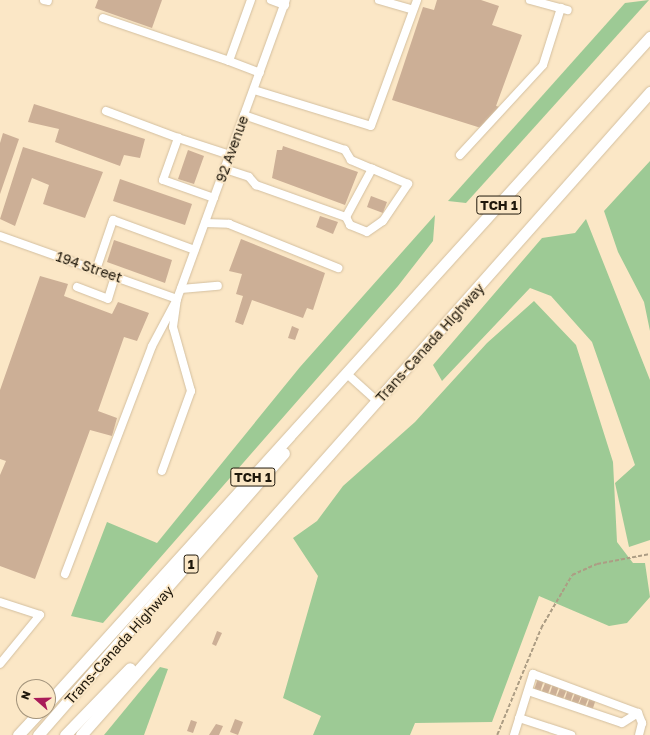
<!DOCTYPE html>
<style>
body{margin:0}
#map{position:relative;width:650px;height:735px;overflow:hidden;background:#fbe7c6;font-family:"Golos Text",sans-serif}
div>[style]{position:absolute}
.green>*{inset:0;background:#9dca95}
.building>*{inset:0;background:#ccaf96}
.path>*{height:1.5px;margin-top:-0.75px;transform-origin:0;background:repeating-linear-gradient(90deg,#ac9d84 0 4px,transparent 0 6px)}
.roads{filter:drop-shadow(0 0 1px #d3bf9f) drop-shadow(0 0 1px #d3bf9f)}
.minor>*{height:8px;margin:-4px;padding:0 4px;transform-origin:4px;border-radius:4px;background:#fff}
.highway>*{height:11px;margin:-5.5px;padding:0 5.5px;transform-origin:5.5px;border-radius:5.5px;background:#fff}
span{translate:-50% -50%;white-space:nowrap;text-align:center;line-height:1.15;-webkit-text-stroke:3.5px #fbe7c6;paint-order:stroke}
.shield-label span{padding:1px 3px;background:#fbe7c6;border:1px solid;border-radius:3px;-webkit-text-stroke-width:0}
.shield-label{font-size:13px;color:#1f180c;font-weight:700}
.street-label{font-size:14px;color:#1f180c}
.north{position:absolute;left:16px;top:679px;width:40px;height:40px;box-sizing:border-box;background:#fbe7c6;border:1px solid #a3947c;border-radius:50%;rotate:290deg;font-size:11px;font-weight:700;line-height:16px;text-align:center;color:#1f180c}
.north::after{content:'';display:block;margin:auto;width:14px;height:18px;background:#a91b59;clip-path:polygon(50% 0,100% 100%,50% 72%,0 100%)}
</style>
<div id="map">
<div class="green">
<i style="clip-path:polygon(649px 0,466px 203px,448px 201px,625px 3px)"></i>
<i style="clip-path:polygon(650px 161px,650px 331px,644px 302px,618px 252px,604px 211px)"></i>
<i style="clip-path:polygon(435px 215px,433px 241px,398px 286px,103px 623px,71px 616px,107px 522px,157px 543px,300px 367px)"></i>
<i style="clip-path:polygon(586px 219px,650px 380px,650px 540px,629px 547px,615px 483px,635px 465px,592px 342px,551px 296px,530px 288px,442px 381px,433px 365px,542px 238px,575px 233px)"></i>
<i style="clip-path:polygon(534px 301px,576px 345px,613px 462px,617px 542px,633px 563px,645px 563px,650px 597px,627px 623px,609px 626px,539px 596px,492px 722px,415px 723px,410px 735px,313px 735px,321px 716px,283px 698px,318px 576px,293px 538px,317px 521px,343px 486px,415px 422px,487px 343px)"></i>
<i style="clip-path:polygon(160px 667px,168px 669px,144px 735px,104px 735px)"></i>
</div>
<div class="building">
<i style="clip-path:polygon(98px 0,162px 0,152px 28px,95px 8px)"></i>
<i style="clip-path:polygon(437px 0,481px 0,499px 6px,492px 25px,522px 35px,496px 106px,504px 108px,481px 128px,392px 100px,423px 7px,434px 10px)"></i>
<i style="clip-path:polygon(34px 104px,145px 139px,140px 158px,124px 155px,120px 166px,55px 142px,59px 129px,28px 122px)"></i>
<i style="clip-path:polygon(3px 133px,19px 139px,0 194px,0 143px)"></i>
<i style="clip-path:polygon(283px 146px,358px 172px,345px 205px,272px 178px,277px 150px,282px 150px)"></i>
<i style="clip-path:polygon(23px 147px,103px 172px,85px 218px,43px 204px,49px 185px,32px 178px,15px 226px,0 219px)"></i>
<i style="clip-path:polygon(188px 150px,204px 156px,194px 184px,178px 179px)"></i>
<i style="clip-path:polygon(120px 179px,192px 204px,185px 225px,113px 201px)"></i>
<i style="clip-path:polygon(371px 196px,387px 202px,383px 213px,367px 207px)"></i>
<i style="clip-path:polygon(320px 216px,338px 222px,333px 234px,316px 227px)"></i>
<i style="clip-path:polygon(241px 239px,325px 273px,313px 310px,307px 308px,303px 318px,252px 300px,243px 325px,235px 322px,243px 296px,236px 294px,242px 274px,229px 271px)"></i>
<i style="clip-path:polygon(114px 240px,172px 260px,165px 283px,107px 262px)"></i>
<i style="clip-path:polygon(40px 276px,68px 284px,64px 296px,112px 314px,118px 302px,149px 313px,137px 341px,124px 337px,98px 411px,117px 418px,112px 436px,90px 430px,35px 579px,0 566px,0 475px,6px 461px,0 459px,0 390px)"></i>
<i style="clip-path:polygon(292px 326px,299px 329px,295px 340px,288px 338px)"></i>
<i style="clip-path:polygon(217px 631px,222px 633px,216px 646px,212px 644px)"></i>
<i style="clip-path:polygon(538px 678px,544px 680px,540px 692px,534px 690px)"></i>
<i style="clip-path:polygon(546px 681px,552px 683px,547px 696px,541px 693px)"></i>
<i style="clip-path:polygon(553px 684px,559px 686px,555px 698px,549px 696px)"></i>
<i style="clip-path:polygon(561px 686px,567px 689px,562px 701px,556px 698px)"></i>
<i style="clip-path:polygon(568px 689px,574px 691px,570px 703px,564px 701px)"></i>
<i style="clip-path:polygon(576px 691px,582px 694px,577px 706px,571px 703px)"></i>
<i style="clip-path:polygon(583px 694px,589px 697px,584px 709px,578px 706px)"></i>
<i style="clip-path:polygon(590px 697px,596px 699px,592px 711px,586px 709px)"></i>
<i style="clip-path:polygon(235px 719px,243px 722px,238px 735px,230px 732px)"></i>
<i style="clip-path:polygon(191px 720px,197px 722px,193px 733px,187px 731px)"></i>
<i style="clip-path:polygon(216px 724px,223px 726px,219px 735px,209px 735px)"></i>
</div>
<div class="path">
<i style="left:497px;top:735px;width:116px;rotate:-67.6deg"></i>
<i style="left:541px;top:628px;width:61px;rotate:-59.7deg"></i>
<i style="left:572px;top:575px;width:27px;rotate:-24deg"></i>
<i style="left:597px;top:564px;width:54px;rotate:-10.7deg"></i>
</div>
<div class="roads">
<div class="minor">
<i style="left:44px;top:0;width:4px;rotate:14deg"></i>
<i style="left:271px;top:0;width:15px;rotate:20deg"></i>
<i style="left:379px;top:0;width:35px;rotate:16deg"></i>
<i style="left:530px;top:0;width:39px;rotate:15deg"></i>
<i style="left:103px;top:18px;width:133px;rotate:18.8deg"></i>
<i style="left:229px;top:61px;width:65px;rotate:-70.2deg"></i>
<i style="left:229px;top:61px;width:33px;rotate:21deg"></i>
<i style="left:254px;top:90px;width:122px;rotate:17.1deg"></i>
<i style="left:371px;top:126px;width:134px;rotate:-69.9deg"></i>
<i style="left:106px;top:111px;width:77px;rotate:20.6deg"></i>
<i style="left:460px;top:155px;width:122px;rotate:-47.3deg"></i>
<i style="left:543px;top:65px;width:60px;rotate:-72.5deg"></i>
<i style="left:225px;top:169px;width:25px;rotate:18deg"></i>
<i style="left:249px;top:177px;width:11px;rotate:49deg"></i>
<i style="left:256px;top:185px;width:96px;rotate:19.6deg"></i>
<i style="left:346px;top:217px;width:55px;rotate:-61.6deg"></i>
<i style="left:372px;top:169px;width:23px;rotate:-157deg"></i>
<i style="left:351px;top:160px;width:12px;rotate:-121deg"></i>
<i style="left:345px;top:150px;width:107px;rotate:-160.9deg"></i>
<i style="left:214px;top:198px;width:54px;rotate:-160.6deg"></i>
<i style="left:163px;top:180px;width:45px;rotate:-70.3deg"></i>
<i style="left:178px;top:138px;width:55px;rotate:18.1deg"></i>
<i style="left:346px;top:217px;width:9px;rotate:63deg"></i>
<i style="left:350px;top:225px;width:18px;rotate:22deg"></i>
<i style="left:367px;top:232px;width:19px;rotate:-35deg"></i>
<i style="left:383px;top:221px;width:45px;rotate:-56deg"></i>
<i style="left:408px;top:184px;width:39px;rotate:-157deg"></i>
<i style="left:205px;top:223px;width:24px;rotate:2deg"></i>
<i style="left:229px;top:224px;width:118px;rotate:22deg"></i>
<i style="left:0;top:236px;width:188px;rotate:19.6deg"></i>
<i style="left:96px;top:270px;width:53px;rotate:-71.2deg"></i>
<i style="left:113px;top:220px;width:87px;rotate:20.1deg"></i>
<i style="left:77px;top:287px;width:33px;rotate:21deg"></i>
<i style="left:108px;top:299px;width:24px;rotate:-73deg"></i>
<i style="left:181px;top:289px;width:37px;rotate:-5deg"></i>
<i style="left:347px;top:374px;width:42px;rotate:42.1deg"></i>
<i style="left:162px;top:471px;width:85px;rotate:-70.1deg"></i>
<i style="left:191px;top:391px;width:66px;rotate:-105.7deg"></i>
<i style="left:173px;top:327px;width:28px;rotate:-82deg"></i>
<i style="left:177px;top:299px;width:318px;rotate:-70deg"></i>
<i style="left:65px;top:574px;width:244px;rotate:-69.1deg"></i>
<i style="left:152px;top:346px;width:51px;rotate:-61.9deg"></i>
<i style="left:0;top:602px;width:42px;rotate:18deg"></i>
<i style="left:40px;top:615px;width:63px;rotate:129.2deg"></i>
<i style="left:528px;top:691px;width:99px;rotate:18.8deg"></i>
<i style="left:622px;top:723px;width:19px;rotate:-32deg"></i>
<i style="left:519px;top:718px;width:55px;rotate:18.1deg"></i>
<i style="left:514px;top:735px;width:64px;rotate:-72.7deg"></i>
<i style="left:533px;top:674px;width:112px;rotate:20.4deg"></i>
<i style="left:638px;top:713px;width:11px;rotate:68deg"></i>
<i style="left:642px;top:723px;width:12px;rotate:104deg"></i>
</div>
<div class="highway">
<i style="left:48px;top:703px;width:898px;rotate:-47.89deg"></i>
<i style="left:18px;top:735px;width:33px;rotate:-47deg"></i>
<i style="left:38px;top:735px;width:374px;rotate:-48.9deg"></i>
<i style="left:65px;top:735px;width:93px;rotate:-45.9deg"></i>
<i style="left:81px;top:735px;width:859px;rotate:-48.49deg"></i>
</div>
</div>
<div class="shield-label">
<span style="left:499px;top:205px">TCH 1</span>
<span style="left:253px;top:477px">TCH 1</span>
<span style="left:191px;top:564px">1</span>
</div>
<div class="street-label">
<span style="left:232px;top:149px;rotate:-70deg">92 Avenue</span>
<span style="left:89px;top:267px;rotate:19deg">194 Street</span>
<span style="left:430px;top:343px;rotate:-48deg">Trans-Canada Highway</span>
<span style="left:119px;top:645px;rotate:-48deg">Trans-Canada Highway</span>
</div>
<div class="north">N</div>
</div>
